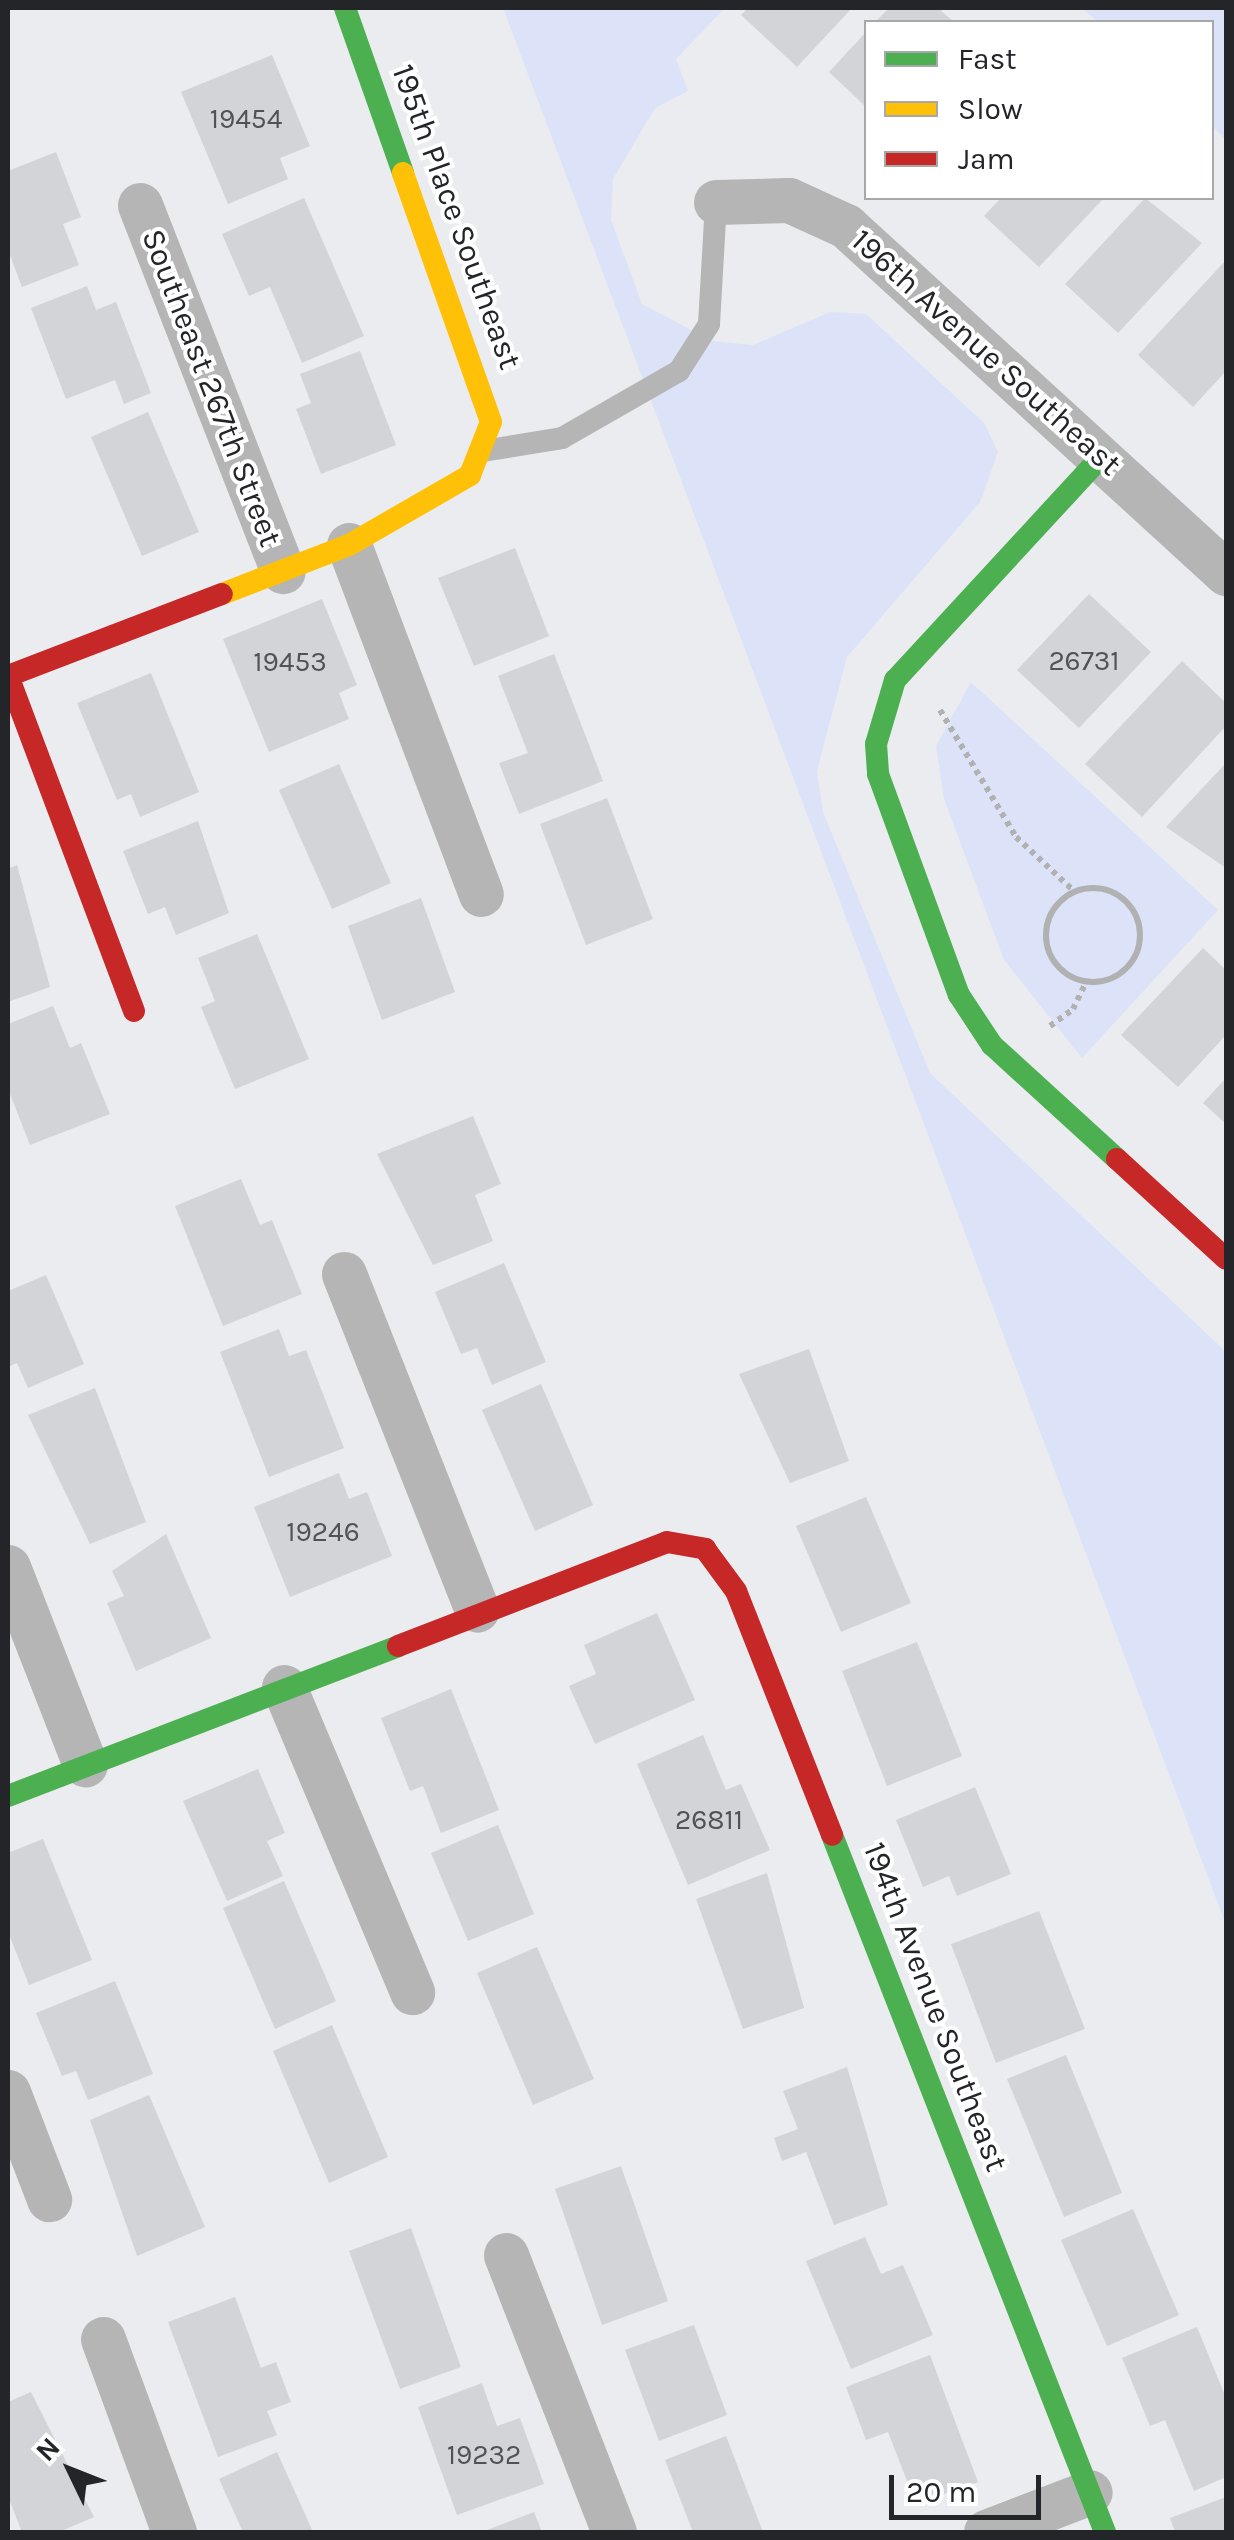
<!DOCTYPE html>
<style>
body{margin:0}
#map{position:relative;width:1234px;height:2540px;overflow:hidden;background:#ebecf0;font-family:Karla,sans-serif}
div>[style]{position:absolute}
.green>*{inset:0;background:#dce3f8}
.building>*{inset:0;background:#d3d4d7}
.path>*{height:6px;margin-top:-3px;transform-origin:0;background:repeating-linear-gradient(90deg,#b1b1b2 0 5px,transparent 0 10px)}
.path>.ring{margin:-3px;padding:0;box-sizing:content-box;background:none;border:6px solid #b1b1b2;border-radius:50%}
.lane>*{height:22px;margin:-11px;padding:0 11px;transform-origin:11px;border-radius:11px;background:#b5b5b5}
.street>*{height:45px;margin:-22.5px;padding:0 22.5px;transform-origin:22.5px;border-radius:22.5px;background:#b5b5b5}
.fast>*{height:22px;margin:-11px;padding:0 11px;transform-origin:11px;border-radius:11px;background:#4caf50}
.slow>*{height:22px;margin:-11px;padding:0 11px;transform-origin:11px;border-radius:11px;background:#ffc107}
.jam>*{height:22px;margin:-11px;padding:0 11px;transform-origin:11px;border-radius:11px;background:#c62828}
span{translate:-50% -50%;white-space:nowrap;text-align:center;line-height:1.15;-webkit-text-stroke:8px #fff;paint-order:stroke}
.number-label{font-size:28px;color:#515255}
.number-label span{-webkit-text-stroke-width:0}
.street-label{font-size:32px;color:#242528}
.frame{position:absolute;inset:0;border:10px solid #242528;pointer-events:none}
.legend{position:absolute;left:864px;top:20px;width:350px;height:180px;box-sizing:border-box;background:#fff;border:2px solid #a7a8a9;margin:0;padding:12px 18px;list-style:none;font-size:30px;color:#242528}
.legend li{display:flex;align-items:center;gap:20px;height:50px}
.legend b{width:50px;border:2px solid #a7a8a9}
.north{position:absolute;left:20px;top:2420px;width:100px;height:100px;-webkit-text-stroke:8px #fff;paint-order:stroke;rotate:313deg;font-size:28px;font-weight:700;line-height:40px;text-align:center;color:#242528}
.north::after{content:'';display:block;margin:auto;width:35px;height:45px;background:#242528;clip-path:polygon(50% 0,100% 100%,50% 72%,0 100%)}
.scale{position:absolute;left:889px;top:2475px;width:152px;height:45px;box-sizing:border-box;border:5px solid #242528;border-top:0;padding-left:12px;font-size:30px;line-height:35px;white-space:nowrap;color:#242528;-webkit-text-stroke:8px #fff;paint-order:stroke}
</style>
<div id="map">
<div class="green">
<i style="clip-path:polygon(503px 8px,725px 8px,676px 59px,688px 91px,655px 108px,613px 179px,611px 220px,642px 304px,712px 341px,753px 345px,830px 312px,866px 314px,984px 423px,998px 452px,980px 502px,847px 657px,817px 771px,823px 812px,930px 1073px,1226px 1352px,1226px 1925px)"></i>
<i style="clip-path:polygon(1082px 8px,1226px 8px,1226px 140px,1212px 126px,1212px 22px,1098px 22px)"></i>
<i style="clip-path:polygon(971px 682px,1218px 910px,1082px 1058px,1004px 960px,944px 799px,936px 746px)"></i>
</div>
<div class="building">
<i style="clip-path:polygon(748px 8px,852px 8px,797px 67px,741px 15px)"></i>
<i style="clip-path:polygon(889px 8px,938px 8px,954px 22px,875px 22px)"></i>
<i style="clip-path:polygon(866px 32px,866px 107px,829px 72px)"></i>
<i style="clip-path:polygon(272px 55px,310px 146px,280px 158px,288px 179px,228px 204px,181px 92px)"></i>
<i style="clip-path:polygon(56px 152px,81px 217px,63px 224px,79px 265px,22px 287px,8px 250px,8px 171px)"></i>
<i style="clip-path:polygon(304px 198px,364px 336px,302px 363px,270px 287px,249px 296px,222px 234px)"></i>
<i style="clip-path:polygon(1001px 198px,1104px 198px,1039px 267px,984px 216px)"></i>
<i style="clip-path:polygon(1145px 198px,1202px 243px,1118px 333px,1065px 284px)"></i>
<i style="clip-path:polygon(1226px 260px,1226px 371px,1193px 407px,1138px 355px)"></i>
<i style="clip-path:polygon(87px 286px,96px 310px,116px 302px,151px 393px,124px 404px,115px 380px,66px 399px,31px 308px)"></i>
<i style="clip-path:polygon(360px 351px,396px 445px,321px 474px,296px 409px,311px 403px,300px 374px)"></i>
<i style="clip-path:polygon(148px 412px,199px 532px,142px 556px,91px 437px)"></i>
<i style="clip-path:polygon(515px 548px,549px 636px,474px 666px,438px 578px)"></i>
<i style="clip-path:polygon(1089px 594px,1151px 652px,1079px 728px,1017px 670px)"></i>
<i style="clip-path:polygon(322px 599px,357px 685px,339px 693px,349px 719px,269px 752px,223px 639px)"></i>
<i style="clip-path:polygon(554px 654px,603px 781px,519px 814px,499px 763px,528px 753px,498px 676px)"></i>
<i style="clip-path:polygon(1182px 661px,1226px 703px,1226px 726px,1142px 817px,1085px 764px)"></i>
<i style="clip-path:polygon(151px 673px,199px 792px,140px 817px,131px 794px,117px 800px,77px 703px)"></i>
<i style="clip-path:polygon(1226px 763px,1226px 868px,1166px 827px)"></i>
<i style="clip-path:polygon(339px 764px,391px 883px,332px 909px,279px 790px)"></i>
<i style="clip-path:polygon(607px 798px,653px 919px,586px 945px,540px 824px)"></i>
<i style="clip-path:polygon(198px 821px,229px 913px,176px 935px,165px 907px,148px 914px,123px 851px)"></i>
<i style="clip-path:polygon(17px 865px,50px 987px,8px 1002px,8px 869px)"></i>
<i style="clip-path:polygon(421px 898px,455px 992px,382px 1020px,348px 926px)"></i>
<i style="clip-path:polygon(257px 934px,309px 1059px,235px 1089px,201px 1007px,215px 1001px,198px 958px)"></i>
<i style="clip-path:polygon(1203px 948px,1226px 970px,1226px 1035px,1178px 1087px,1121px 1035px)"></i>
<i style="clip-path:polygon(53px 1006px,70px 1048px,81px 1043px,110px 1114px,30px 1145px,8px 1089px,8px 1024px)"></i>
<i style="clip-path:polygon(1226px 1078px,1226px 1124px,1203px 1103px)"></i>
<i style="clip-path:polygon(473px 1116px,501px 1184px,475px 1195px,493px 1241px,433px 1265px,377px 1154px)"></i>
<i style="clip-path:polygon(241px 1179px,260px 1225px,272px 1220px,302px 1294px,223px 1326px,175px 1206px)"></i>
<i style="clip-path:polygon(504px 1263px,546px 1362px,492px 1385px,477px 1348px,461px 1354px,435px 1292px)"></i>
<i style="clip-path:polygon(46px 1275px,84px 1364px,28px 1388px,17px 1363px,8px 1367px,8px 1291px)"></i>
<i style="clip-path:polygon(279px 1329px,289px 1356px,306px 1350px,344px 1448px,269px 1477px,220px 1352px)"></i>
<i style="clip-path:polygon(809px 1349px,849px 1461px,790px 1483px,739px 1374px)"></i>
<i style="clip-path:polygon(541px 1384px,593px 1505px,535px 1531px,482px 1410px)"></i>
<i style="clip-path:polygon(95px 1388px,146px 1522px,90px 1544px,28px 1415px)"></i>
<i style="clip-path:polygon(339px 1473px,349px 1499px,367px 1492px,392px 1556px,290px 1597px,254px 1507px)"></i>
<i style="clip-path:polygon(866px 1497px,911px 1603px,841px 1632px,796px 1526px)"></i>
<i style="clip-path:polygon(166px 1534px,211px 1638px,136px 1671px,107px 1603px,124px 1596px,112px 1571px)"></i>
<i style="clip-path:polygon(657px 1613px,695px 1700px,595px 1744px,569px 1686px,596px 1674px,584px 1645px)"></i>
<i style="clip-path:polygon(917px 1642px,962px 1756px,887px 1786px,842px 1671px)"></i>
<i style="clip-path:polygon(451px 1689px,499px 1810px,441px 1833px,423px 1786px,410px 1791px,381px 1718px)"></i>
<i style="clip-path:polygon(703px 1735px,726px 1790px,741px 1784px,770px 1850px,688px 1885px,637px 1764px)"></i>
<i style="clip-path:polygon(258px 1769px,285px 1833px,267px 1841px,283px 1876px,227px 1901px,183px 1801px)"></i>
<i style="clip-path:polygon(975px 1787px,1011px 1874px,957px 1896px,949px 1876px,923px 1887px,896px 1820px)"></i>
<i style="clip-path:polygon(498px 1825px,534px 1914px,468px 1941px,431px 1853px)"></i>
<i style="clip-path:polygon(43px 1839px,92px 1960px,29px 1985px,8px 1932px,8px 1853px)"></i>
<i style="clip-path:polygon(767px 1873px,804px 2008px,743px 2029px,696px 1899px)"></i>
<i style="clip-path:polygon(284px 1881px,336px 2001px,275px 2029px,223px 1908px)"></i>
<i style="clip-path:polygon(1039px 1911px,1085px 2029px,996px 2063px,951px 1944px)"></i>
<i style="clip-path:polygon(537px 1947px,594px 2079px,533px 2105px,477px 1973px)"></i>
<i style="clip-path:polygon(115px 1981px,153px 2074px,88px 2100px,76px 2071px,62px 2076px,36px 2013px)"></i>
<i style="clip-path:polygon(332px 2025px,388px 2157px,329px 2183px,273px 2051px)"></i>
<i style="clip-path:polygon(1066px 2055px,1122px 2193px,1064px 2217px,1007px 2079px)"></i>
<i style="clip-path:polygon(847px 2067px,888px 2205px,834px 2225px,806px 2152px,782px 2161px,774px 2138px,798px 2129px,783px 2091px)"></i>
<i style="clip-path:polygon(149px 2095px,205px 2227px,137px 2256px,90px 2120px)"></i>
<i style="clip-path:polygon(621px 2166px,668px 2301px,602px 2325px,555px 2189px)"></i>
<i style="clip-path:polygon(1133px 2209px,1179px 2315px,1107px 2346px,1061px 2240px)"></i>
<i style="clip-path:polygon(411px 2228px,461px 2367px,400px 2389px,349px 2251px)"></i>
<i style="clip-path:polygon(865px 2237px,881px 2274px,903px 2265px,933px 2335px,851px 2369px,806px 2261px)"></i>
<i style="clip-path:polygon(235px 2297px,261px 2368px,276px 2362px,291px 2402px,267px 2411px,277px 2435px,218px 2457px,168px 2322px)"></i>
<i style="clip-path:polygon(694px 2325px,727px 2415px,659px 2441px,625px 2350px)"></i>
<i style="clip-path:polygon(1197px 2327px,1226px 2398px,1226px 2477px,1194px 2491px,1165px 2420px,1150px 2426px,1122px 2358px)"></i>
<i style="clip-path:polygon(930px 2355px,978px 2482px,916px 2504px,888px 2432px,866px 2440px,846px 2387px)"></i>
<i style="clip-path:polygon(482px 2383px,497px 2426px,520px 2418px,544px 2484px,457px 2515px,418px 2407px)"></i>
<i style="clip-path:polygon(31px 2392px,94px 2517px,59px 2532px,22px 2532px,8px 2497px,8px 2402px)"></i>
<i style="clip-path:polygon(726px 2436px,763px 2532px,693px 2532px,665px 2460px)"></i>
<i style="clip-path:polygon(277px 2452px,313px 2532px,243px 2532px,219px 2479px)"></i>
<i style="clip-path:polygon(1226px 2497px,1226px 2532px,1175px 2532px,1170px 2518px)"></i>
<i style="clip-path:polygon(534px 2512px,542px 2532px,482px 2532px)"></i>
</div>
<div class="path">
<i style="left:940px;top:710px;width:148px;rotate:59.1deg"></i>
<i style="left:1016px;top:837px;width:79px;rotate:43deg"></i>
<i class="ring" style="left:1046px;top:888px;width:88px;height:88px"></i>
<i style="left:1050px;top:1026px;width:29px;rotate:-36deg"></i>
<i style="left:1073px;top:1009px;width:30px;rotate:-64deg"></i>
</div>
<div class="lane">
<i style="left:483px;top:451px;width:80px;rotate:-9.3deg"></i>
<i style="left:562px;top:438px;width:135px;rotate:-29.8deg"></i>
<i style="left:679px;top:371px;width:56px;rotate:-57.4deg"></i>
<i style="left:709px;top:324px;width:122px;rotate:-86.7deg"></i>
</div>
<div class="street">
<i style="left:716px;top:202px;width:73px;rotate:-1.6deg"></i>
<i style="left:789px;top:200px;width:63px;rotate:24.5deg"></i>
<i style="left:846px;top:226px;width:515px;rotate:42.4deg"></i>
<i style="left:140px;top:205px;width:393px;rotate:68.7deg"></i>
<i style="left:349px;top:545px;width:373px;rotate:69.3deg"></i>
<i style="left:344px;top:1274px;width:361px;rotate:68.4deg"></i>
<i style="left:8px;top:1567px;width:212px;rotate:68.7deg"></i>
<i style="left:284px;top:1687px;width:331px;rotate:67.2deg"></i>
<i style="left:8px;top:2092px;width:115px;rotate:69deg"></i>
<i style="left:506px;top:2255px;width:297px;rotate:68.7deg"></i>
<i style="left:103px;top:2339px;width:206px;rotate:69.8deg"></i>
<i style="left:986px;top:2532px;width:111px;rotate:-21deg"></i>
</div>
<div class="fast">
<i style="left:345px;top:8px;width:175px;rotate:70.6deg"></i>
<i style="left:1101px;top:457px;width:304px;rotate:132.7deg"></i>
<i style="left:895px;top:680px;width:67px;rotate:106.5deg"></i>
<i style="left:876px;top:744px;width:30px;rotate:86deg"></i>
<i style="left:878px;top:774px;width:235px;rotate:69.9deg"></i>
<i style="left:959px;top:995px;width:60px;rotate:56.6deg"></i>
<i style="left:992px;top:1045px;width:169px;rotate:42.4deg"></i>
<i style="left:8px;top:1796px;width:418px;rotate:-21deg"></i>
<i style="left:832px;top:1835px;width:749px;rotate:68.61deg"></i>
</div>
<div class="slow">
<i style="left:222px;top:594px;width:136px;rotate:-21.1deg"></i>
<i style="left:349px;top:545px;width:140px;rotate:-30deg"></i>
<i style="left:470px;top:475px;width:57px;rotate:-68.4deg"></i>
<i style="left:491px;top:422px;width:264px;rotate:-109.5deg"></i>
</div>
<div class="jam">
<i style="left:134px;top:1011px;width:358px;rotate:-110.6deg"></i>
<i style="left:8px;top:676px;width:229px;rotate:-21deg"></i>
<i style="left:1117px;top:1159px;width:148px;rotate:42.5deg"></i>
<i style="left:398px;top:1646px;width:288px;rotate:-21.1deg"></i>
<i style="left:667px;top:1542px;width:39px;rotate:10deg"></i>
<i style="left:705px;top:1549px;width:52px;rotate:53.6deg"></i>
<i style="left:736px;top:1591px;width:262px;rotate:68.5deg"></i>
</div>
<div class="number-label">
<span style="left:246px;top:119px">19454</span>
<span style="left:1084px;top:661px">26731</span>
<span style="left:290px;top:662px">19453</span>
<span style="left:323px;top:1532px">19246</span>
<span style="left:709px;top:1820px">26811</span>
<span style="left:484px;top:2455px">19232</span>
</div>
<div class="street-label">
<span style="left:456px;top:217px;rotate:70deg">195th Place Southeast</span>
<span style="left:986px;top:353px;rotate:42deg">196th Avenue Southeast</span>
<span style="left:211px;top:388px;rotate:69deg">Southeast 267th Street</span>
<span style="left:935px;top:2007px;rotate:69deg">194th Avenue Southeast</span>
</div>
<div class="frame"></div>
<ul class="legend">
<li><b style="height:12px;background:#4caf50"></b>Fast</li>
<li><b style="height:12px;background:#ffc107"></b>Slow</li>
<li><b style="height:12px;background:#c62828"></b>Jam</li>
</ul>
<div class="north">N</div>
<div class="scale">20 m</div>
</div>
